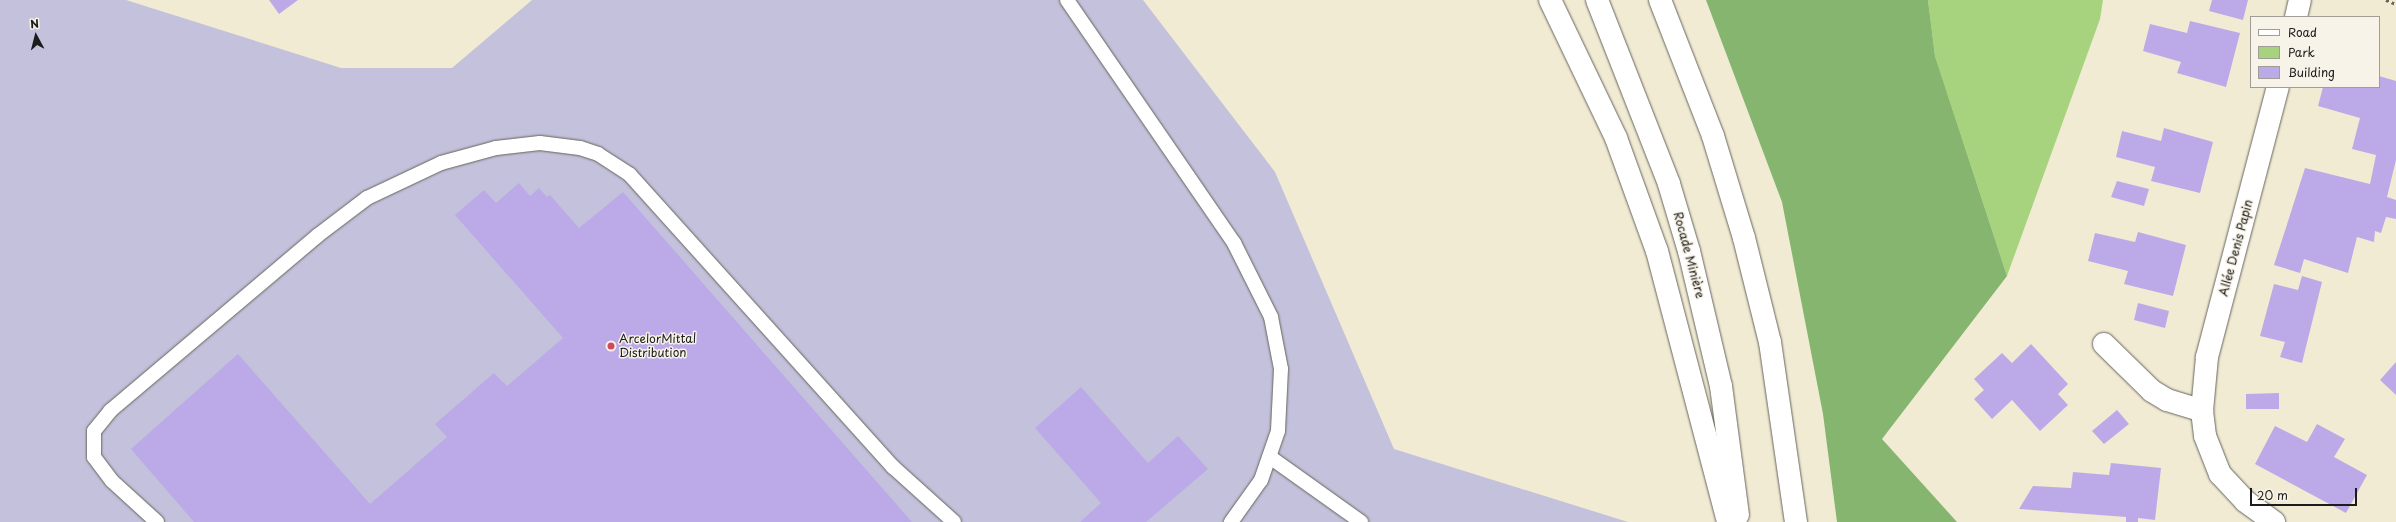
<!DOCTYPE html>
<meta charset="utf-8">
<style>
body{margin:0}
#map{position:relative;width:2396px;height:522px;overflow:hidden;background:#f1ebd4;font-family:"Playpen Sans",sans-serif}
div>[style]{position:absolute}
.industrial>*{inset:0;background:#c3c1db}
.green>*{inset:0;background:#a7d37f}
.forest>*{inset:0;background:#85b56e}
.building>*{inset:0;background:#bcaae8}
.path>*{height:2.5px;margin-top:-1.25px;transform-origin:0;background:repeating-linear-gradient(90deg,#67645c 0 3px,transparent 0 6px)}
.roads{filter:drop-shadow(0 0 1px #67645c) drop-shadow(0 0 1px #67645c)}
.service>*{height:14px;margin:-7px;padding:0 7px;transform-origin:7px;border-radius:7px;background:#fff}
.minor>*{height:22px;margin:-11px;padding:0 11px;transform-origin:11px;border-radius:11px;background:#fff}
.motorway>*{height:22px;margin:-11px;padding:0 11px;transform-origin:11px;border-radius:11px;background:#fff}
.dots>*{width:11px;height:11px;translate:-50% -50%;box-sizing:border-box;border:2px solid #f7f3e8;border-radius:50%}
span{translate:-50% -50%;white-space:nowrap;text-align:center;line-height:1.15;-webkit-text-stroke:3px #f7f3e8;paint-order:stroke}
.street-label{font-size:12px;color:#1c1c1c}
.poi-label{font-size:12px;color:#1c1c1c}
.left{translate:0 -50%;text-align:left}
.legend{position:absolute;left:2250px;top:16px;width:130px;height:72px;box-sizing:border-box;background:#f7f3e8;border:1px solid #9f9d96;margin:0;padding:5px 7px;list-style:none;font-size:12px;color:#1c1c1c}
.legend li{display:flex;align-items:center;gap:8px;height:20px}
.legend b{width:20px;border:1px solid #9f9d96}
.north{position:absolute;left:16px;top:16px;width:40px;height:40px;-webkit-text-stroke:3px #f7f3e8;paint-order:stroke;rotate:353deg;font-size:11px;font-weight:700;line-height:16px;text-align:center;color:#1c1c1c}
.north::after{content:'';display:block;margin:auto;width:14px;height:18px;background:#1c1c1c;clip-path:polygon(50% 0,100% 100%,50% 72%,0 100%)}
.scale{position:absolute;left:2250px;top:488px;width:107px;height:18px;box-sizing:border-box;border:2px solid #1c1c1c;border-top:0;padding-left:5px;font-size:12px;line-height:14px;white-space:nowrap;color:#1c1c1c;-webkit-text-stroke:3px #f7f3e8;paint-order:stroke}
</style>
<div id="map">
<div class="industrial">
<i style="clip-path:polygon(0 0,126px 0,341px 68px,452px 68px,532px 0,1143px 0,1275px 172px,1394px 449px,1628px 522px,0 522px)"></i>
</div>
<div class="green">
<i style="clip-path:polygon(1928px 0,2103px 0,2100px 19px,2007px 276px,1935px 56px)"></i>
</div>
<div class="forest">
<i style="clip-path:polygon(1706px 0,1928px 0,1935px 56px,2007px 276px,1882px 439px,1957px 522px,1837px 522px,1823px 414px,1782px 202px)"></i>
</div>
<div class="building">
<i style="clip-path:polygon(269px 0,298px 0,279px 14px)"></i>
<i style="clip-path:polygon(2212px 0,2248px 0,2243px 20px,2209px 11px)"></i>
<i style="clip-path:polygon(2190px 21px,2240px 33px,2226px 87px,2177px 73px,2181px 62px,2143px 51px,2150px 24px,2187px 33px)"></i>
<i style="clip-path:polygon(2379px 76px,2396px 81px,2396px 160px,2387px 197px,2396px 200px,2396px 219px,2386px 217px,2381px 233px,2375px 231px,2374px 242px,2357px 237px,2348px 273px,2304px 259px,2300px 273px,2274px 265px,2305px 168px,2370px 184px,2376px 155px,2352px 149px,2360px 118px,2318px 106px,2323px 87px,2379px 87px)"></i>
<i style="clip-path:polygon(2164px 128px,2213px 142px,2200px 193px,2151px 181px,2155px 167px,2116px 157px,2122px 131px,2161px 141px)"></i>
<i style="clip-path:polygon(2117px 181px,2149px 189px,2144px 206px,2111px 197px)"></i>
<i style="clip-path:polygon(519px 183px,530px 196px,539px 188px,547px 197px,550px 195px,579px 228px,623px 192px,912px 522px,194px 522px,131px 449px,238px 354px,370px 504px,447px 437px,435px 424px,494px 373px,507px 386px,563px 338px,455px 215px,484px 190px,496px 203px)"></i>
<i style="clip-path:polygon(2138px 232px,2186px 245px,2173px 296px,2124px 284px,2128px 271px,2088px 261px,2095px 233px,2135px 242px)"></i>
<i style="clip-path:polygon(2302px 276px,2322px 282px,2302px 363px,2280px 357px,2285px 342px,2260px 336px,2274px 284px,2298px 290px)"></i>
<i style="clip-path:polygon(2138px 303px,2169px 311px,2165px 328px,2134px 320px)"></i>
<i style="clip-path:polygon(2031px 344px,2068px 384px,2058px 394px,2068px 405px,2040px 431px,2012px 400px,1992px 419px,1974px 399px,1984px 390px,1974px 379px,2002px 353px,2012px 363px)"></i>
<i style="clip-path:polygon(2396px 362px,2396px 395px,2380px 380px)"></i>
<i style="clip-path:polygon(1081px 387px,1148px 463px,1178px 436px,1208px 469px,1146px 522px,1080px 522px,1101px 503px,1035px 428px)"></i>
<i style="clip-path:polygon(2279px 393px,2279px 409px,2246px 409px,2246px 394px)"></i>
<i style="clip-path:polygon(2117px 410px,2129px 424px,2104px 444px,2092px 431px)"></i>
<i style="clip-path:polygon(2317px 424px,2345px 439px,2334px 457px,2367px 475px,2346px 513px,2255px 464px,2275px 426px,2307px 442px)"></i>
<i style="clip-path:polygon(2111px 463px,2161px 468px,2155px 520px,2138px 518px,2138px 522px,2126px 522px,2126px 517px,2019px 509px,2033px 486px,2071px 488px,2073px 472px,2109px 475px)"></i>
</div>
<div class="path">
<i style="left:2386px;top:0;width:11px;rotate:22deg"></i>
</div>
<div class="roads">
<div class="service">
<i style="left:1067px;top:0;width:295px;rotate:55.5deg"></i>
<i style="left:1234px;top:243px;width:83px;rotate:63.4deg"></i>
<i style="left:1271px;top:317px;width:53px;rotate:79.1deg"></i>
<i style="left:1281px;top:369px;width:62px;rotate:92.8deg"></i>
<i style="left:1278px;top:431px;width:52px;rotate:109.1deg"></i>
<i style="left:1261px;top:480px;width:52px;rotate:125.5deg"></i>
<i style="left:1270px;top:457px;width:112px;rotate:35.5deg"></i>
<i style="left:157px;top:522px;width:61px;rotate:-137.7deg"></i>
<i style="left:112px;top:481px;width:30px;rotate:-127deg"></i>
<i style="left:94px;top:457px;width:26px;rotate:-90deg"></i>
<i style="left:94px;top:431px;width:26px;rotate:-51deg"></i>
<i style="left:110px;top:411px;width:271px;rotate:-40.2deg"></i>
<i style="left:317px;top:236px;width:63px;rotate:-37.2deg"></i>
<i style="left:367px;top:198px;width:82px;rotate:-25.3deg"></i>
<i style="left:441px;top:163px;width:57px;rotate:-15.3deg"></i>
<i style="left:496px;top:148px;width:44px;rotate:-6.5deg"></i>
<i style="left:540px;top:143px;width:40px;rotate:7.1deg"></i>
<i style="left:580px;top:148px;width:19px;rotate:18deg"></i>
<i style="left:598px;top:154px;width:38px;rotate:33deg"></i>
<i style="left:630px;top:175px;width:393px;rotate:48deg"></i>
<i style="left:893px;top:467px;width:82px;rotate:42deg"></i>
</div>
<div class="minor">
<i style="left:2296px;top:17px;width:17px;rotate:-77deg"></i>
<i style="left:2104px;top:344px;width:67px;rotate:44.4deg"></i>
<i style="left:2152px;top:391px;width:17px;rotate:31deg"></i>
<i style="left:2167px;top:400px;width:37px;rotate:17deg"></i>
<i style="left:2202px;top:411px;width:25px;rotate:83deg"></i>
<i style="left:2205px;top:436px;width:41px;rotate:68.5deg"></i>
<i style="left:2220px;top:474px;width:37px;rotate:47deg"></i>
<i style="left:2245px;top:501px;width:36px;rotate:36deg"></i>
<i style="left:2202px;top:411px;width:54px;rotate:-84.7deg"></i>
<i style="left:2207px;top:357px;width:279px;rotate:-75.3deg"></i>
</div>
<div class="motorway">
<i style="left:1550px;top:0;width:153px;rotate:64.4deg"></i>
<i style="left:1616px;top:138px;width:120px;rotate:70.1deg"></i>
<i style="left:1657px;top:251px;width:280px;rotate:75.3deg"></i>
<i style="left:1597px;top:0;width:198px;rotate:68.6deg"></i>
<i style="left:1669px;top:184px;width:70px;rotate:73.4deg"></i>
<i style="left:1689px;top:251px;width:139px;rotate:76.7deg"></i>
<i style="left:1721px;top:386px;width:130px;rotate:82.5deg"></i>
<i style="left:1660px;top:0;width:146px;rotate:68.7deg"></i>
<i style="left:1713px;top:136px;width:107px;rotate:73.1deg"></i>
<i style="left:1744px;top:238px;width:107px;rotate:76deg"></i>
<i style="left:1770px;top:342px;width:182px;rotate:81.8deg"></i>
</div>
</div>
<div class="dots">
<i style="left:611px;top:346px;background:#d1495b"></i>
</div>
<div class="street-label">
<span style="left:2236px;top:248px;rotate:-75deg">Allée Denis Papin</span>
<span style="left:1689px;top:255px;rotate:75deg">Rocade Minière</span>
</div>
<div class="poi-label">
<span class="left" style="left:619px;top:346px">ArcelorMittal<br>Distribution</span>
</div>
<ul class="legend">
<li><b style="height:5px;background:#fff"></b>Road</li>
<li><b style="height:11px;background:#a7d37f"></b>Park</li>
<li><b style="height:11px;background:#bcaae8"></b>Building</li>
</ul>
<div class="north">N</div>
<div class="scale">20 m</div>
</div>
